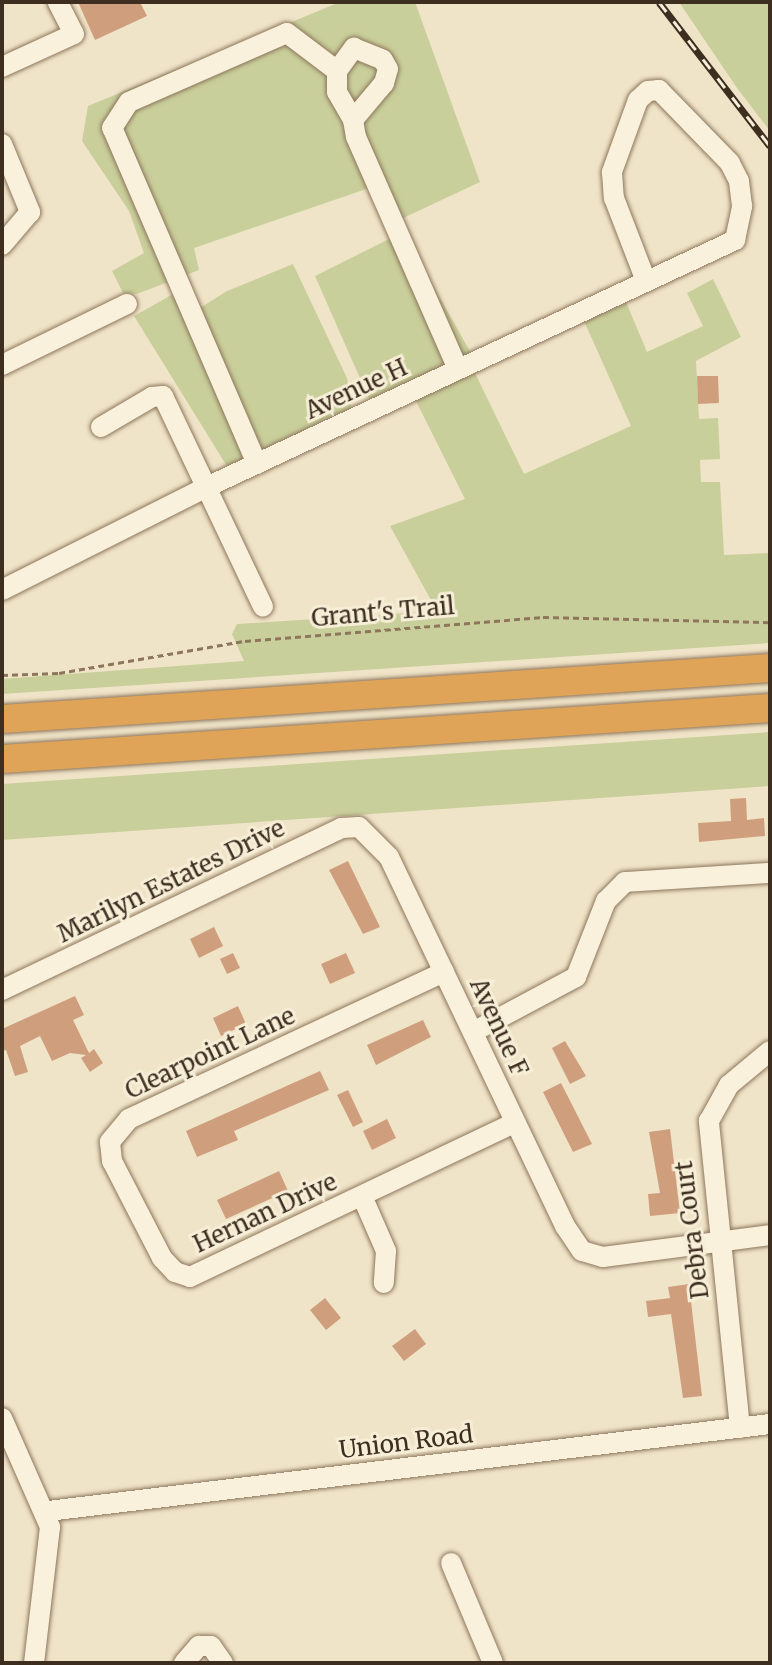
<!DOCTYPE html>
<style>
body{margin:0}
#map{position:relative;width:772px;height:1665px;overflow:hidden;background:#f0e4c8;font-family:Merriweather,serif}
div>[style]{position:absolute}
.green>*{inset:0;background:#c9cf9b}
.building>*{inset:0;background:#cf9f7d}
.path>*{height:3px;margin-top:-1.5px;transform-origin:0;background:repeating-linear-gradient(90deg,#8d765c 0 6px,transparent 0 10px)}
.roads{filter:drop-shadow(0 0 2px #8d765c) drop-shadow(0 0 2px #8d765c)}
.minor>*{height:20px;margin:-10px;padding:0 10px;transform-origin:10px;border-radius:10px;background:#faf1dc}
.highway>*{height:28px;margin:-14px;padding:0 14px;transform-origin:14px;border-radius:14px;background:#e0a458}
.rail>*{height:7px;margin-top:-3.5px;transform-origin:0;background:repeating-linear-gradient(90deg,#f7eed8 0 12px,#3d2e20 0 24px);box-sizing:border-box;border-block:2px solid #3d2e20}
span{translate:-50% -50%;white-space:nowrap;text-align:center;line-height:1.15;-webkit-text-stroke:6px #f7eed8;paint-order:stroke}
.street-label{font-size:24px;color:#3d2e20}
.frame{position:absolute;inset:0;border:4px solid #3d2e20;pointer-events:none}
</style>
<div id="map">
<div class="green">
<i style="clip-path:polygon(340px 2px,415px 2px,480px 182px,399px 220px,381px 184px,194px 248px,199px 270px,137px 294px,123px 293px,112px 271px,144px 253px,129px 211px,82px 141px,88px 106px)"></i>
<i style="clip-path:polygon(679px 2px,770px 2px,770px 131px,737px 88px)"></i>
<i style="clip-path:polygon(403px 232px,471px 353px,370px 401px,315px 276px)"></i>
<i style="clip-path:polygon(293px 264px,347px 378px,352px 410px,228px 468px,134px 316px,175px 293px,195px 311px,227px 291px)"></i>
<i style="clip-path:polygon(713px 279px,741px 337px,696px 361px,699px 419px,718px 418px,720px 459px,700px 460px,701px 482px,720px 482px,724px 555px,770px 553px,770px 643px,2px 694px,2px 679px,244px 661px,232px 634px,237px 624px,437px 611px,390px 526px,465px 499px,415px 399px,475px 373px,524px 474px,631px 426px,584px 321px,626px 302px,647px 352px,703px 326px,687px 293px)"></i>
<i style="clip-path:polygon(770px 732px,770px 786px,2px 840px,2px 784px)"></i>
</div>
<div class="building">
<i style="clip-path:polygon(78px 2px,140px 2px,147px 16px,95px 40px)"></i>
<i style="clip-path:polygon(697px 376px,718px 376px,719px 403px,698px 404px)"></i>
<i style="clip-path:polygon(746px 798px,747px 820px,764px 818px,765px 836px,699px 842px,698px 823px,731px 821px,730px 799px)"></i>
<i style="clip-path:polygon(348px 861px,380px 927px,363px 934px,329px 870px)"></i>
<i style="clip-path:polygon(214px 927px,223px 946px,199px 958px,190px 939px)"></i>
<i style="clip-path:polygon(233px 953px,240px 968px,227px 974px,220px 959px)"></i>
<i style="clip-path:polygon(346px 953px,355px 973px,330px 984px,321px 964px)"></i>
<i style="clip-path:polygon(75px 996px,84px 1015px,73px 1020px,89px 1053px,94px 1049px,103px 1063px,90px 1072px,81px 1058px,86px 1055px,70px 1053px,52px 1061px,40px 1036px,20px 1046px,28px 1072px,15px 1076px,6px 1050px,2px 1051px,2px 1029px)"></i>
<i style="clip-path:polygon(238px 1006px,246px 1024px,221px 1036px,213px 1018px)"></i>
<i style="clip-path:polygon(423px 1020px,431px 1037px,376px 1065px,367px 1045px)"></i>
<i style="clip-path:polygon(565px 1041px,586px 1076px,570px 1084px,552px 1048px)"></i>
<i style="clip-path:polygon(320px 1071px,329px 1090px,234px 1131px,238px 1140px,197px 1157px,186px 1131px)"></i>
<i style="clip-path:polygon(561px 1083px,592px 1144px,573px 1152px,543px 1092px)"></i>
<i style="clip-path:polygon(348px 1090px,363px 1122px,353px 1127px,337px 1095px)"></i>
<i style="clip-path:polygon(387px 1119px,396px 1138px,372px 1150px,363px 1131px)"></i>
<i style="clip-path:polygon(670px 1129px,680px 1213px,650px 1216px,648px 1194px,660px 1193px,649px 1132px)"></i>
<i style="clip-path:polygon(279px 1171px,288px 1191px,226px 1219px,217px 1200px)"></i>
<i style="clip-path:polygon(689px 1284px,702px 1396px,683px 1398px,671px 1314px,648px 1317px,646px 1301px,670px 1298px,668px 1287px)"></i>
<i style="clip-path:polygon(325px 1298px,341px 1318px,326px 1330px,310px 1310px)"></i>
<i style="clip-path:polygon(415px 1329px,426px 1344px,404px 1361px,392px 1346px)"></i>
</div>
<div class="path">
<i style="left:2px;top:675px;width:57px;rotate:-2deg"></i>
<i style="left:59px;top:673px;width:189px;rotate:-9.8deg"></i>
<i style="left:245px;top:641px;width:299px;rotate:-4.6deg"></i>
<i style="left:543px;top:617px;width:227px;rotate:1.3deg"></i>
</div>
<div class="roads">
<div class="minor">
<i style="left:2px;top:67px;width:79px;rotate:-24.6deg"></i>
<i style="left:74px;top:34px;width:36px;rotate:-117deg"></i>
<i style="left:337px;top:71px;width:21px;rotate:90deg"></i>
<i style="left:337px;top:92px;width:32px;rotate:60deg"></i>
<i style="left:2px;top:144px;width:74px;rotate:67.6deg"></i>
<i style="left:30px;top:212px;width:43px;rotate:130.3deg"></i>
<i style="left:2px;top:365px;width:139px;rotate:-26deg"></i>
<i style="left:101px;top:427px;width:59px;rotate:-30.5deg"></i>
<i style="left:152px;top:397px;width:11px;rotate:-5deg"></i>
<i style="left:163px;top:396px;width:233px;rotate:64.6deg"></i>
<i style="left:257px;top:464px;width:366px;rotate:-113.3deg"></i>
<i style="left:112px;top:128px;width:31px;rotate:-57deg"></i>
<i style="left:129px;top:102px;width:172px;rotate:-23.6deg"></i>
<i style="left:287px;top:33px;width:63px;rotate:37.2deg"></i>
<i style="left:337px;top:71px;width:29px;rotate:-54deg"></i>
<i style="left:354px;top:48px;width:31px;rotate:22deg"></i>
<i style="left:383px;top:60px;width:10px;rotate:61deg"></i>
<i style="left:388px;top:69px;width:15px;rotate:106deg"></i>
<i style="left:384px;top:83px;width:48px;rotate:130deg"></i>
<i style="left:353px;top:120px;width:17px;rotate:80deg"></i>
<i style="left:356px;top:137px;width:253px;rotate:66.3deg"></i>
<i style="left:2px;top:590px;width:232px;rotate:-26.7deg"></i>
<i style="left:209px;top:486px;width:581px;rotate:-25.06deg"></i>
<i style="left:735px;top:240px;width:35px;rotate:-78deg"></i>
<i style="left:742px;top:206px;width:25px;rotate:-97deg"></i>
<i style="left:739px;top:181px;width:20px;rotate:-117deg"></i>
<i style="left:730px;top:163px;width:102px;rotate:-134.2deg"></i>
<i style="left:659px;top:90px;width:11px;rotate:175deg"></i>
<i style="left:648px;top:91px;width:13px;rotate:138deg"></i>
<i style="left:638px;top:100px;width:77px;rotate:109.9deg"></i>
<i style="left:612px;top:172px;width:26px;rotate:86deg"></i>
<i style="left:614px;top:198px;width:89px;rotate:68.9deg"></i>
<i style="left:444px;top:972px;width:348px;rotate:155deg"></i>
<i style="left:129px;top:1119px;width:30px;rotate:130deg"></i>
<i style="left:110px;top:1142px;width:19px;rotate:84deg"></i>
<i style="left:112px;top:1161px;width:109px;rotate:62.7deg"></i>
<i style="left:162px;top:1258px;width:19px;rotate:47deg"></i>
<i style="left:175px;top:1272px;width:16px;rotate:18deg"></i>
<i style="left:190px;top:1277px;width:360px;rotate:-25.4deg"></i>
<i style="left:2px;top:990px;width:376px;rotate:-25.5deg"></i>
<i style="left:341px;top:828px;width:18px;rotate:-3deg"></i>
<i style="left:359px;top:827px;width:42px;rotate:45deg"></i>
<i style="left:389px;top:857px;width:409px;rotate:64.5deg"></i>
<i style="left:565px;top:1226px;width:30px;rotate:56deg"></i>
<i style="left:582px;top:1251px;width:22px;rotate:16deg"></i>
<i style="left:603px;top:1257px;width:168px;rotate:-7.5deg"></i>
<i style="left:473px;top:1032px;width:117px;rotate:-28.1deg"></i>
<i style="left:576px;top:977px;width:82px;rotate:-68.5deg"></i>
<i style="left:606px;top:901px;width:27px;rotate:-45deg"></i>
<i style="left:625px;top:882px;width:145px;rotate:-3.6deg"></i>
<i style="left:362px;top:1196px;width:60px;rotate:66.4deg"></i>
<i style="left:386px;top:1251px;width:32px;rotate:94deg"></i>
<i style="left:2px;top:1418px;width:119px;rotate:66.2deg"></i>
<i style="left:50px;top:1527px;width:137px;rotate:96.7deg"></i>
<i style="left:740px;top:1428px;width:309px;rotate:-95.8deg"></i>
<i style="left:709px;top:1121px;width:41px;rotate:-60.9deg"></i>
<i style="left:729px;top:1085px;width:53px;rotate:-39.7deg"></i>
<i style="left:48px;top:1511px;width:727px;rotate:-6.87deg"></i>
<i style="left:451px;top:1563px;width:108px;rotate:67.2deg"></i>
<i style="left:184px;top:1663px;width:23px;rotate:-49deg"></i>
<i style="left:199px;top:1646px;width:12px"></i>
<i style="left:211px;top:1646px;width:21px;rotate:55deg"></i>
</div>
<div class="highway">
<i style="left:2px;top:719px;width:770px;rotate:-3.8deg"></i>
<i style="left:2px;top:759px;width:770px;rotate:-3.8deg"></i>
</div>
</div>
<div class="rail">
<i style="left:659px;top:2px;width:182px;rotate:52.4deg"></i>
</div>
<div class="street-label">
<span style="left:356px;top:389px;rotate:-25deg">Avenue H</span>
<span style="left:383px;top:612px;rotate:-5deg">Grant's Trail</span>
<span style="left:171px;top:881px;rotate:-26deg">Marilyn Estates Drive</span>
<span style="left:499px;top:1027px;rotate:65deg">Avenue F</span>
<span style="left:210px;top:1053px;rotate:-25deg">Clearpoint Lane</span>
<span style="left:265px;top:1213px;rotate:-25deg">Hernan Drive</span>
<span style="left:692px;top:1230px;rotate:-97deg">Debra Court</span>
<span style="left:406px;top:1442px;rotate:-7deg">Union Road</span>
</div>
<div class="frame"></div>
</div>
